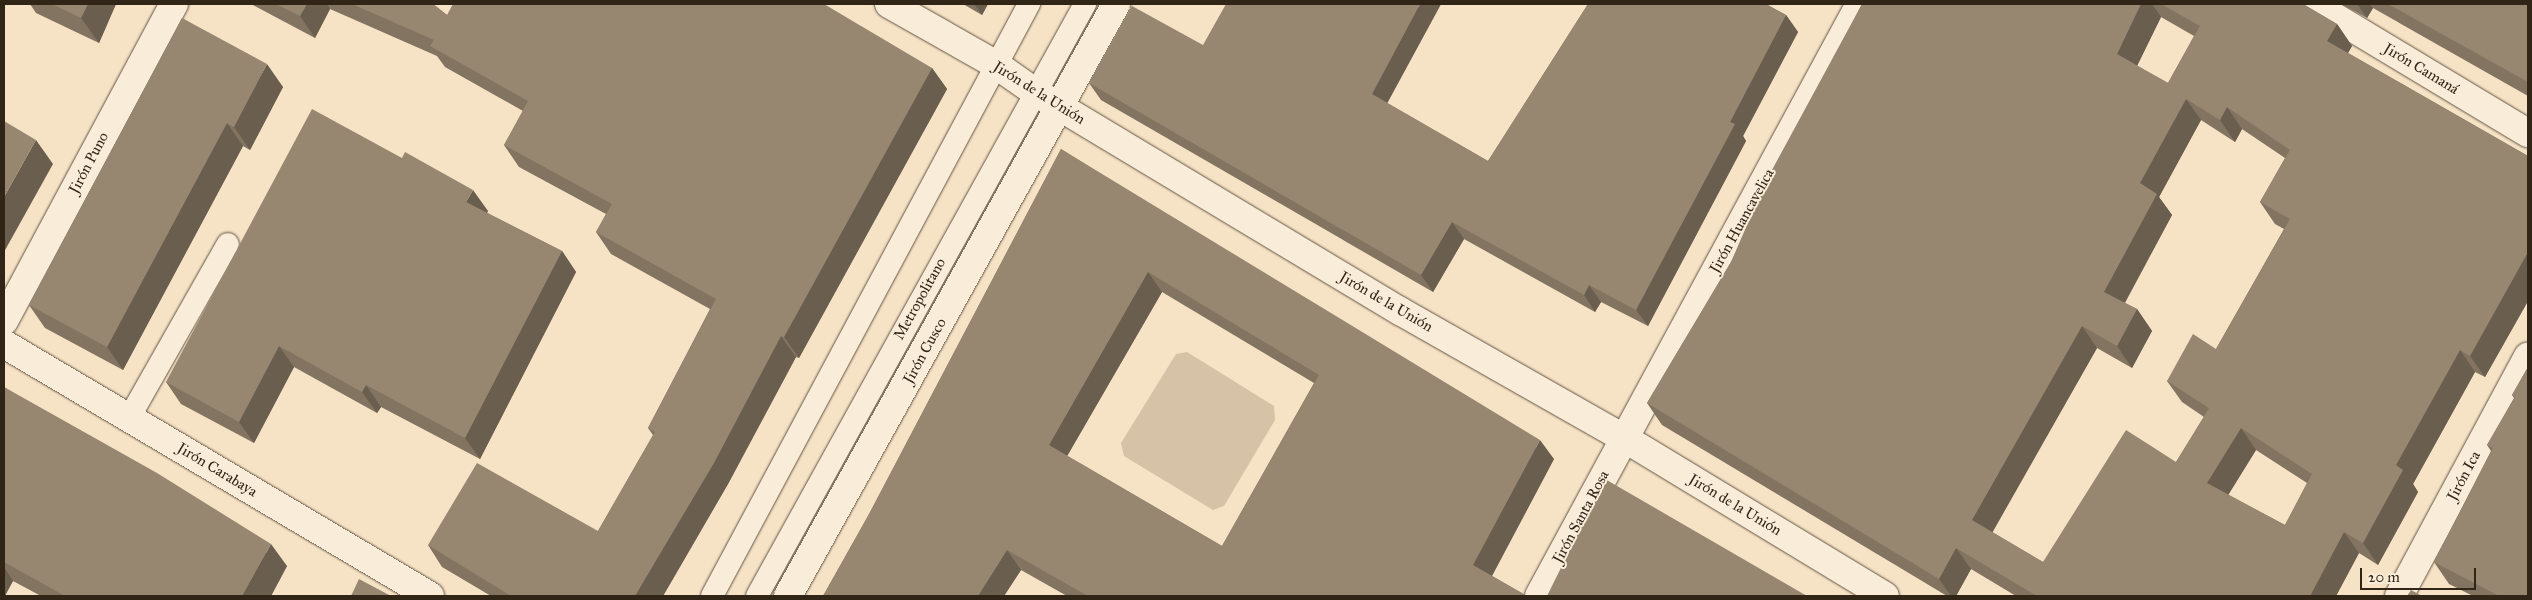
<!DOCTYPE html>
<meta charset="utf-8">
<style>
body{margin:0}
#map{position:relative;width:2532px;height:600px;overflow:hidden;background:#f6e2c5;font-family:"IM FELL Great Primer",serif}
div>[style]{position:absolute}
.green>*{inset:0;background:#d5c2a7}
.roads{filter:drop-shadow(0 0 1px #625442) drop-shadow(0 0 1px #625442)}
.service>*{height:22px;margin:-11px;padding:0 11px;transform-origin:11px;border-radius:11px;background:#f9ecd9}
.pedestrian>*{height:28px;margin:-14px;padding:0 14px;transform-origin:14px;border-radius:14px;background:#f9ecd9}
.minor>*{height:28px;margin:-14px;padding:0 14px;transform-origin:14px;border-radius:14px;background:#f9ecd9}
.tertiary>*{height:28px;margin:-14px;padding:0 14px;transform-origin:14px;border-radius:14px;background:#f9ecd9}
.wall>*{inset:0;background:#827461}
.shaded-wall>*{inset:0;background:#6a5e4f}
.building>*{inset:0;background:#978771}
span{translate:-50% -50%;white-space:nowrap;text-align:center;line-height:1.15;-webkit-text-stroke:4px #f9ecd9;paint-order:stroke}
.street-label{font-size:15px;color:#312517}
.frame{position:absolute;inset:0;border:5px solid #312517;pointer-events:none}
.scale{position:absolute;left:2360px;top:568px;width:116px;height:22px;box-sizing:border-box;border:2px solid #312517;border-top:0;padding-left:6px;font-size:15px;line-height:18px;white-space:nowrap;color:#312517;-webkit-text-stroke:4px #f9ecd9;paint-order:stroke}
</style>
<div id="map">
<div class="green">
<i style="clip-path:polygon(1187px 352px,1274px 406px,1275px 420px,1224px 506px,1213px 510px,1124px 456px,1121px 443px,1176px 354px)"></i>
</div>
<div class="roads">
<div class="service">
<i style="left:129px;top:418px;width:200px;rotate:-60.4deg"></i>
<i style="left:712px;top:596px;width:672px;rotate:-61.83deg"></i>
<i style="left:757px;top:596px;width:677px;rotate:-61.01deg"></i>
</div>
<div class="pedestrian">
<i style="left:889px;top:4px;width:122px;rotate:29.5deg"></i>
<i style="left:995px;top:64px;width:49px;rotate:35deg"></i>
<i style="left:1035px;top:92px;width:426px;rotate:31deg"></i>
<i style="left:1400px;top:311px;width:257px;rotate:29.6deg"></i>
<i style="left:1624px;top:438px;width:305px;rotate:31.2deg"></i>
<i style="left:2399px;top:596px;width:272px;rotate:-61.7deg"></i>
</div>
<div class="minor">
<i style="left:2313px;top:4px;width:251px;rotate:31deg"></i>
<i style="left:4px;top:321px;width:360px;rotate:-61.8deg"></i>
<i style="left:4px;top:344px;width:495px;rotate:30.6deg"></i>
<i style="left:1539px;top:596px;width:673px;rotate:-61.53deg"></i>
</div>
<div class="tertiary">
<i style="left:788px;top:596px;width:677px;rotate:-61.01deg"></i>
</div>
</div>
<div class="wall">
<i style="clip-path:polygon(30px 4px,116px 4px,99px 43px,36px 13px)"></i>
<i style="clip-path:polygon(251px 4px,433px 4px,447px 15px,932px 68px,947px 89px,799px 358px,796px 357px,728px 484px,663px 596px,491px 596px,442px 567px,428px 545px,598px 531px,653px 435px,648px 428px,710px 309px,611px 254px,596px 232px,606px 214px,519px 167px,504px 145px,523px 111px,445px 67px,437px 56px,330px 9px,315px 38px)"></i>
<i style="clip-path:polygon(963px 4px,988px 4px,982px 15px)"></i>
<i style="clip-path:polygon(1441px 4px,1387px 103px,1488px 161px,1588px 4px,1767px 4px,1766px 4px,1786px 15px,1798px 32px,1743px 136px,1746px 141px,1648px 326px,1601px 302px,1595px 312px,1464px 239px,1433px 292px,1101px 100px,1089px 83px,1203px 45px)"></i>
<i style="clip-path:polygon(evenodd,1862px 4px,2303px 4px,2337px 24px,2352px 46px,2348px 53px,2528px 156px,2528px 301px,2485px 377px,2475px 372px,2413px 484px,2418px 492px,2378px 565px,2359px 553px,2336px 596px,2016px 596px,1971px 569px,1956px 596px,1947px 596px,1662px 425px,1647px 403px,1731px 262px,1862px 4px,2161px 17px,2194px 36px,2168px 83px,2137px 66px,2161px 17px,1862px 4px,2201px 120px,2235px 142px,2242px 129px,2285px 158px,2260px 202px,2275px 224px,2284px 229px,2216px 349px,2167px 381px,2182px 402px,2204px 417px,2176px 462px,2043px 562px,1992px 532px,2097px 348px,2132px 368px,2152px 331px,2137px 309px,2125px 303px,2172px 215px,2159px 197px,2201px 120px,1862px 4px,2256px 450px,2307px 483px,2285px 525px,2228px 495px,2256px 450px)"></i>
<i style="clip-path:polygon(2341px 4px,2528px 4px,2528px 96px,2373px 8px,2367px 18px)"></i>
<i style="clip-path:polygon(182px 18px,283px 87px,250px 150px,243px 146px,123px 370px,45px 328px,29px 305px)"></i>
<i style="clip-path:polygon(evenodd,1061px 149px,1554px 459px,1492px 576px,1527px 596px,1067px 596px,1021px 570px,1004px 596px,823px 596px,868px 516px,1061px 149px,1162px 292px,1314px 383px,1222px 546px,1067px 456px,1162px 292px)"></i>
<i style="clip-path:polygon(488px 211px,487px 213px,562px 251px,576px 272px,480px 459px,381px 407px,377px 413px,294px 367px,254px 443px,181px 404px,166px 382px)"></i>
<i style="clip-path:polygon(2528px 367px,2528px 596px,2473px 596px,2449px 584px,2434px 562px,2491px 451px,2487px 445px,2514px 398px,2512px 395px)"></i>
<i style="clip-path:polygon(4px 387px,287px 566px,271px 596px,41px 596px,13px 581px,4px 596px)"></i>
</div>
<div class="shaded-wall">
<i style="clip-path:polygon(88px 4px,116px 4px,99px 43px,81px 18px)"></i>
<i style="clip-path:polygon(307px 4px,327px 4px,330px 9px,315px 38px,300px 16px)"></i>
<i style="clip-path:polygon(974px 4px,988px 4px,982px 15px)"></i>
<i style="clip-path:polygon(1420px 4px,1441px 4px,1383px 111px,1372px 94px)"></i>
<i style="clip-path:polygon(2141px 4px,2152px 4px,2161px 17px,2132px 76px,2117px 54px)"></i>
<i style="clip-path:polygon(2357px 4px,2369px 4px,2373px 8px,2367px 18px)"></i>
<i style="clip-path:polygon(1786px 15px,1798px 32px,1743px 136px,1746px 141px,1648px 326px,1636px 310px,1730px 122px)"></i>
<i style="clip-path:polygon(2337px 24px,2352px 46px,2342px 63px,2327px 41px)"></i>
<i style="clip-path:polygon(267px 64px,283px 87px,250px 150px,234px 127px)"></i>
<i style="clip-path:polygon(932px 68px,947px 89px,799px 358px,784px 337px)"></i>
<i style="clip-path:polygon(2186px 99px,2201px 120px,2159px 197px,2172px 215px,2119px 313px,2104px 292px,2140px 183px)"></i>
<i style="clip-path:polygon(2227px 107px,2242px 129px,2235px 142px,2220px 120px)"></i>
<i style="clip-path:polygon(227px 123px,243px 146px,123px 370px,107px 347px)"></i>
<i style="clip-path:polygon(36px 140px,53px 164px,4px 252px,4px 197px)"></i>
<i style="clip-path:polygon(473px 190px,488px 211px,481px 224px,466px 202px)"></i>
<i style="clip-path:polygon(1452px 222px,1464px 239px,1433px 292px,1421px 275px)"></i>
<i style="clip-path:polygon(562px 251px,576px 272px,480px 459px,465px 438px)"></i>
<i style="clip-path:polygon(2528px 252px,2528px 301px,2485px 377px,2470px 356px)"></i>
<i style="clip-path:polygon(1148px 272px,1162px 292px,1062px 465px,1049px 445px)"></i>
<i style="clip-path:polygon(1589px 285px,1601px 302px,1595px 312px,1584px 295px)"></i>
<i style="clip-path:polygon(2137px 309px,2152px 331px,2132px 368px,2117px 346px)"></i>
<i style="clip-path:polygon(2082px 326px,2097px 348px,1987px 542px,1972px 520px)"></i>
<i style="clip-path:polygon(781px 336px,796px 357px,728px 484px,663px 596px,635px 596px)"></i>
<i style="clip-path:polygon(279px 346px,294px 367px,254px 443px,239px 422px)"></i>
<i style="clip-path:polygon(2460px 350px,2475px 372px,2413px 484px,2418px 492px,2378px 565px,2363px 543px,2396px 465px)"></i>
<i style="clip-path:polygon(366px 385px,381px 407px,377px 413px,362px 392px)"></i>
<i style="clip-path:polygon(2241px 428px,2256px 450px,2222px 505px,2207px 483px)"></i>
<i style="clip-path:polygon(1540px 440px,1554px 459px,1487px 585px,1473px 565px)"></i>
<i style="clip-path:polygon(2344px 532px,2359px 553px,2336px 596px,2310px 596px)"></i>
<i style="clip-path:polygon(271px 544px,287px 566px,271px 596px,242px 596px)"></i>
<i style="clip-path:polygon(1956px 548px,1971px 569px,1956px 596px,1951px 596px,1939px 579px)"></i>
<i style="clip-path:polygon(1007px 550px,1021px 570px,1004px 596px,978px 596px)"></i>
<i style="clip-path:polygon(4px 567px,13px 581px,5px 596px,4px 596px)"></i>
</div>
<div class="building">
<i style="clip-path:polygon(52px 4px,88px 4px,81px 18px)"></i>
<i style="clip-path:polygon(276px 4px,307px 4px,300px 16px)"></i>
<i style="clip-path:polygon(352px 4px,433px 4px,447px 15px,453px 4px,824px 4px,932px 68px,784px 337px,781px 336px,714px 463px,635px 596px,511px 596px,428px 545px,477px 463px,598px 531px,655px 432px,648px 428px,716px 299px,596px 232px,612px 204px,504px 145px,528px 101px,430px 46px,434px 40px)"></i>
<i style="clip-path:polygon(1226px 4px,1420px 4px,1372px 94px,1488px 161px,1588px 4px,1765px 4px,1786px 15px,1730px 122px,1735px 124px,1636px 310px,1589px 285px,1584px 295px,1452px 222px,1421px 275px,1089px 83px,1132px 6px,1203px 45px)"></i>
<i style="clip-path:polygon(evenodd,1862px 4px,2141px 4px,2117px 54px,2168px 83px,2200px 26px,2161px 4px,2303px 4px,2337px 24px,2327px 41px,2528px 156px,2528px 252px,2470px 356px,2460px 350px,2396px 465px,2403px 470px,2363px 543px,2344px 532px,2310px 596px,2037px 596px,1956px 548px,1939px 579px,1647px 403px,1731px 262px,1766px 181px,1862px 4px,2186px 99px,2220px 120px,2227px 107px,2290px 150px,2260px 202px,2290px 219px,2216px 349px,2193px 334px,2167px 381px,2209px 408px,2176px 462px,2126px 430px,2043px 562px,1972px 520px,2082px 326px,2117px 346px,2137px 309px,2104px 292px,2157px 194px,2140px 183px,2186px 99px,1862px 4px,2241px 428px,2312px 474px,2285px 525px,2207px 483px,2241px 428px)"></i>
<i style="clip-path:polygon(2388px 4px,2528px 4px,2528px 82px)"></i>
<i style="clip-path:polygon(182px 18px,267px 64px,234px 127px,227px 123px,107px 347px,29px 305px)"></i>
<i style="clip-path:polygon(312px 109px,402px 158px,405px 152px,473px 190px,466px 202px,562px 251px,465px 438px,366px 385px,362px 392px,279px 346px,239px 422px,166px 382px)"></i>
<i style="clip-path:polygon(4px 121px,36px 140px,4px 197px)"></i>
<i style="clip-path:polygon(evenodd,1061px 149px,1540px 440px,1473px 565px,1527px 596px,1088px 596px,1007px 550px,978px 596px,823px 596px,868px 516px,1061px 149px,1148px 272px,1319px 375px,1222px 546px,1049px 445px,1148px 272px)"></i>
<i style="clip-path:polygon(2528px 367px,2528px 596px,2499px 596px,2434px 562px,2493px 448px,2487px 445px,2515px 397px,2512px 395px)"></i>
<i style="clip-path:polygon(4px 387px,157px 473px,271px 544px,242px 596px,65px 596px,4px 562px)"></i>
<i style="clip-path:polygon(1605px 479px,1807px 596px,1547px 596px)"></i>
<i style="clip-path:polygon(359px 579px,391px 596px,351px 596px)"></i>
<i style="clip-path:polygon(2411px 590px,2422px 596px,2407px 596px)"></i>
</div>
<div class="street-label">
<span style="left:2421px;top:69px;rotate:31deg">Jirón Camaná</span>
<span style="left:1039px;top:93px;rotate:32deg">Jirón de la Unión</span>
<span style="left:89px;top:163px;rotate:-62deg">Jirón Puno</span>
<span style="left:1742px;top:221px;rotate:-61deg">Jirón Huancavelica</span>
<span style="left:920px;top:299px;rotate:-61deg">Metropolitano</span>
<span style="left:1386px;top:302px;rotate:30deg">Jirón de la Unión</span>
<span style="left:925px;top:351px;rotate:-61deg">Jirón Cusco</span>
<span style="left:217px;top:470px;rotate:31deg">Jirón Carabaya</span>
<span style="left:2464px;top:476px;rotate:-62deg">Jirón Ica</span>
<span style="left:1735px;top:505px;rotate:31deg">Jirón de la Unión</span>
<span style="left:1581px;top:517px;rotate:-62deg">Jirón Santa Rosa</span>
</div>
<div class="frame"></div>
<div class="scale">20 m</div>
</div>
